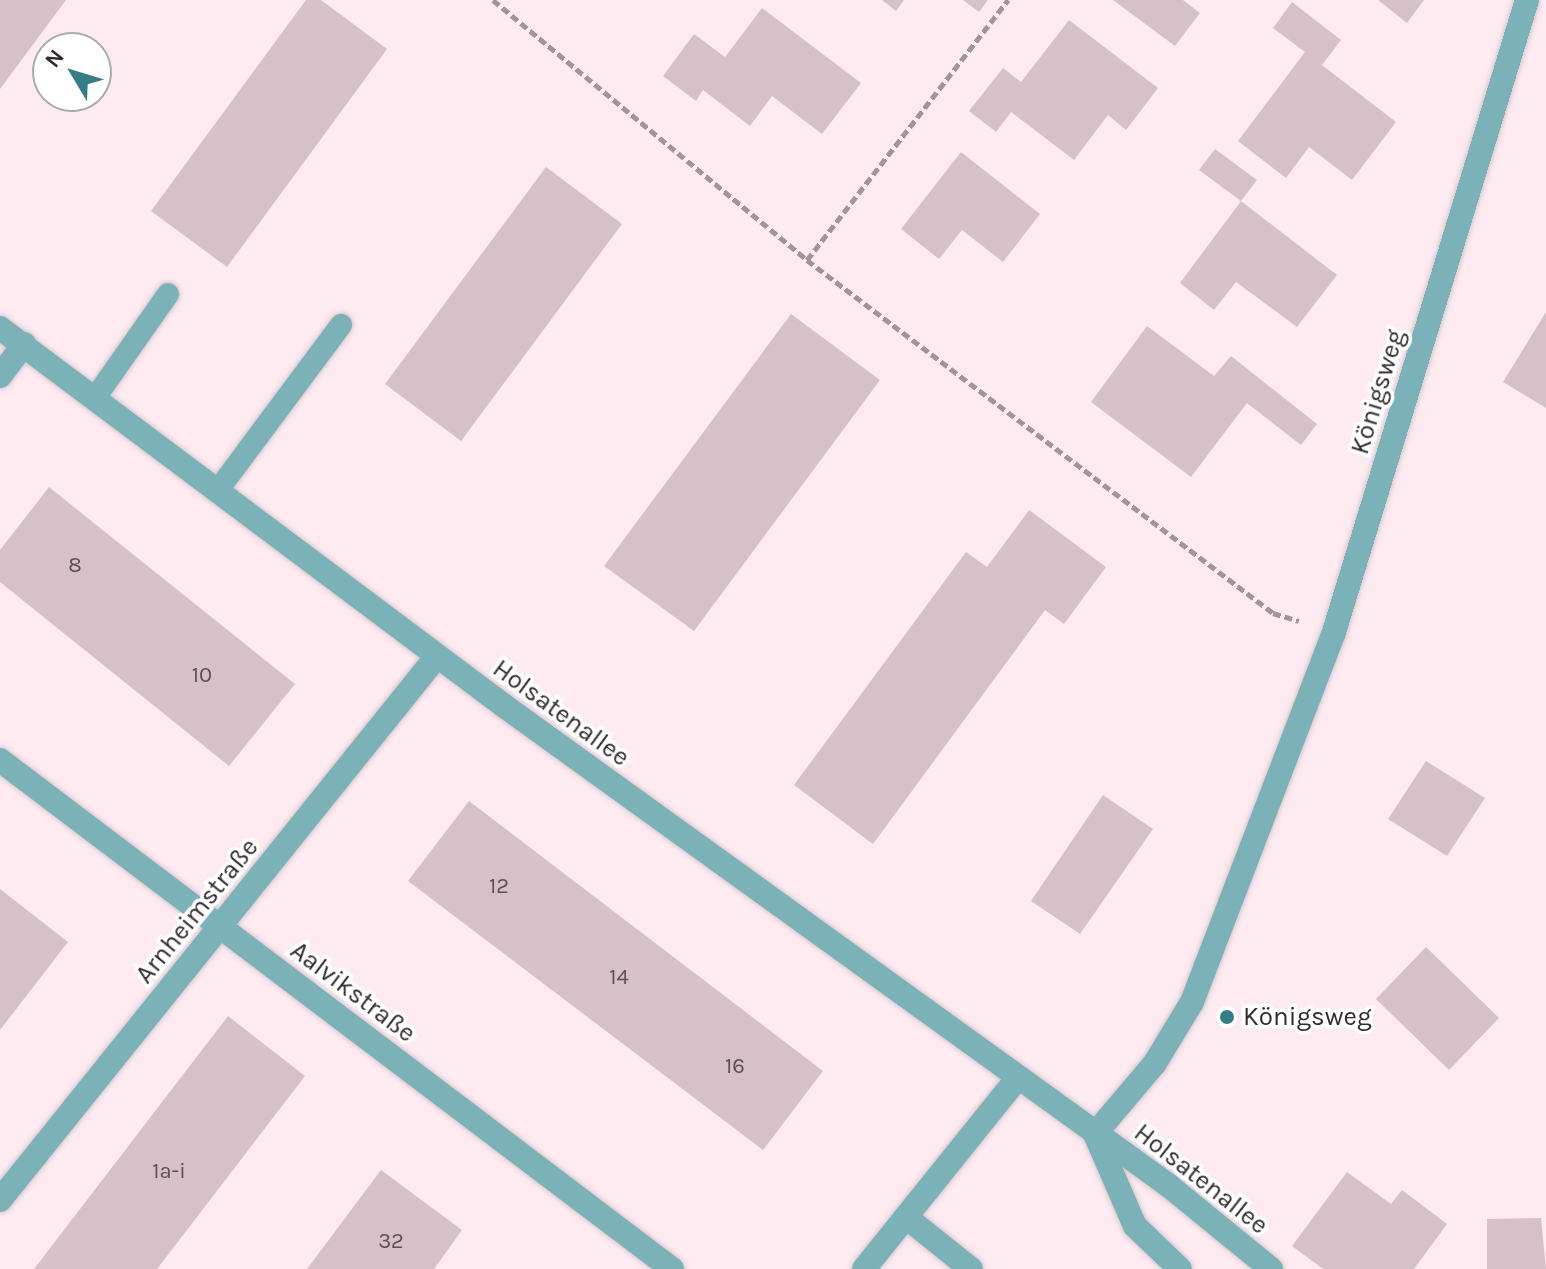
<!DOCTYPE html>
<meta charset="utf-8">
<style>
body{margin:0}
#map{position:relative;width:1546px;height:1269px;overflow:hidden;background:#fdebf1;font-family:Karla,sans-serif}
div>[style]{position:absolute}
.building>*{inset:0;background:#d7c1c8}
.path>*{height:5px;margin-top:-2.5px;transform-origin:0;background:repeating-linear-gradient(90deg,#a29498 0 8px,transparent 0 12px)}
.roads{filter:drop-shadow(0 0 2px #d9c8ce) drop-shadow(0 0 2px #d9c8ce)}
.lane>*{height:22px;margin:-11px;padding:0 11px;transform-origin:11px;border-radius:11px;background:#7bb2b7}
.street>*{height:24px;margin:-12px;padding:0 12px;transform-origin:12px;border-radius:12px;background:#7bb2b7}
.dots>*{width:22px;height:22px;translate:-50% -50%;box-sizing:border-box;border:4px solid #fff;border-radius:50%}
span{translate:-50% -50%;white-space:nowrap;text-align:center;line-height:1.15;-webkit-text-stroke:7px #fff;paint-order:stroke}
.number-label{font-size:22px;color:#5c5054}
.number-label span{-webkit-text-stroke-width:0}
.street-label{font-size:26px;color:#332b2d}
.poi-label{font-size:26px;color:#332b2d}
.left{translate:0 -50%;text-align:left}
.north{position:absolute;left:32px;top:32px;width:80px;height:80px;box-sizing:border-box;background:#fff;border:2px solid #adaaab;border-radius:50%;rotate:308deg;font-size:22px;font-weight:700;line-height:32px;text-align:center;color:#332b2d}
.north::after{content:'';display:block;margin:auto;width:28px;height:36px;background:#367e85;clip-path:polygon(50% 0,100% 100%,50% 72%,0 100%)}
</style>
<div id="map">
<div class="building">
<i style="clip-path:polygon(0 0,66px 0,0 89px)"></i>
<i style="clip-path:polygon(306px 0,321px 0,387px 49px,227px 267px,151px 211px)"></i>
<i style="clip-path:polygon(882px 0,904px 0,896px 11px)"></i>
<i style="clip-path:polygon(963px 0,988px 0,979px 12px)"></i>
<i style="clip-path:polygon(1113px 0,1183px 0,1200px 13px,1175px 46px)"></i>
<i style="clip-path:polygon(1378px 0,1424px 0,1407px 23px)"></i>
<i style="clip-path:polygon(1292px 2px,1341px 40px,1322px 65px,1396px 122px,1352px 180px,1309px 147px,1286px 178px,1238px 141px,1305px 52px,1273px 28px)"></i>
<i style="clip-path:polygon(762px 8px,861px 83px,822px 134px,772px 96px,750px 126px,703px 90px,696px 101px,663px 76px,694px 34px,725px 57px)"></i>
<i style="clip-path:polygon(1069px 20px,1158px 88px,1126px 130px,1108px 115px,1074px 160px,1011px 112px,996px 132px,969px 111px,1003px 68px,1021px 82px)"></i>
<i style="clip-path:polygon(1215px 149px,1257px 180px,1241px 201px,1199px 170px)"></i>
<i style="clip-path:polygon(961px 152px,1040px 214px,1003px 262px,962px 230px,939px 259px,901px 229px)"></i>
<i style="clip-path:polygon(546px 167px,622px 224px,461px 441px,385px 384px)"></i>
<i style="clip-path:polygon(1241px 201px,1337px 275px,1297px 327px,1236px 282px,1214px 310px,1180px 283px)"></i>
<i style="clip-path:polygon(1546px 312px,1546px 408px,1503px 382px)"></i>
<i style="clip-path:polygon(791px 314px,880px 380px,694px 631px,604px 566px)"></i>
<i style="clip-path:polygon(1147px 326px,1214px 376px,1231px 356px,1317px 424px,1301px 445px,1247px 403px,1191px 477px,1091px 402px)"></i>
<i style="clip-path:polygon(49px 487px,295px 684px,229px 766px,0 582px,0 550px)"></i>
<i style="clip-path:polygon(1029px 510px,1106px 567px,1064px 624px,1045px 610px,873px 844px,794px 785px,966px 552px,987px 567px)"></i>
<i style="clip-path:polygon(1426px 761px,1485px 798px,1447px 856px,1388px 819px)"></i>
<i style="clip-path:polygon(1103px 795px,1153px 829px,1080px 934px,1031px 901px)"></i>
<i style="clip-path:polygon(469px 801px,823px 1071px,763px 1150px,408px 881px)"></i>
<i style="clip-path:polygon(0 889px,68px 942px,0 1030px)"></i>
<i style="clip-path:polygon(1426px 947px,1499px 1018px,1449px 1070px,1376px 999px)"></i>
<i style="clip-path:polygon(228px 1016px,305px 1076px,157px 1269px,34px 1269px)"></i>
<i style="clip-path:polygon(381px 1170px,462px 1230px,434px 1269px,307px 1269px)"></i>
<i style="clip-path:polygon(1347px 1172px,1391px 1204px,1402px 1190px,1447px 1224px,1414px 1269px,1323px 1269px,1292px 1246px)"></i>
<i style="clip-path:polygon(1541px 1218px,1546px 1269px,1487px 1269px,1487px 1219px)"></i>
</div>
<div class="path">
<i style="left:493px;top:0;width:408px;rotate:39.6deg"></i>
<i style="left:807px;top:260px;width:585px;rotate:37.14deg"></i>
<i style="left:1273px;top:613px;width:27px;rotate:17deg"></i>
<i style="left:807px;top:260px;width:329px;rotate:-52.3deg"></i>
</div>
<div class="roads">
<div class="lane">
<i style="left:95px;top:398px;width:127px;rotate:-54.9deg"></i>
<i style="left:218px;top:490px;width:206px;rotate:-53.3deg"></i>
</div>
<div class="street">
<i style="left:0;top:328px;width:629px;rotate:36.85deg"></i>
<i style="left:503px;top:705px;width:820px;rotate:35.82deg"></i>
<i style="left:1168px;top:1185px;width:133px;rotate:39.2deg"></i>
<i style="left:0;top:376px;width:40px;rotate:-53deg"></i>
<i style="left:0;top:760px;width:843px;rotate:37.14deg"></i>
<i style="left:1095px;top:1134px;width:93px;rotate:-49.8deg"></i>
<i style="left:1155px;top:1063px;width:71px;rotate:-58.8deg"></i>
<i style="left:1192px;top:1002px;width:396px;rotate:-69deg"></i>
<i style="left:1334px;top:632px;width:661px;rotate:-73.02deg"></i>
<i style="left:1095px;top:1134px;width:100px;rotate:66.5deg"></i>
<i style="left:1135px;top:1226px;width:62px;rotate:43.7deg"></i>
<i style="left:0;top:1200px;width:698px;rotate:-51.22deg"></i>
<i style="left:906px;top:1217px;width:83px;rotate:38.7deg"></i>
<i style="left:864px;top:1269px;width:243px;rotate:-51.2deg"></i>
</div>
</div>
<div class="dots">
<i style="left:1227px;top:1017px;background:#367e85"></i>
</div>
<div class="number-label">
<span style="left:75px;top:566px">8</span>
<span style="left:202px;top:676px">10</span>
<span style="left:499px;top:887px">12</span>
<span style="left:619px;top:978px">14</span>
<span style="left:735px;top:1067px">16</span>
<span style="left:169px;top:1172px">1a-i</span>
<span style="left:391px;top:1242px">32</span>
</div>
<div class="street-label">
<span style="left:1378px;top:392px;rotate:-73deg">Königsweg</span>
<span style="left:561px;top:713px;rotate:36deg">Holsatenallee</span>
<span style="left:197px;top:911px;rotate:-51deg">Arnheimstraße</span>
<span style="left:353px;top:992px;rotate:37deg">Aalvikstraße</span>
<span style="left:1201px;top:1179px;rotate:38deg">Holsatenallee</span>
</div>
<div class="poi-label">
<span class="left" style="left:1243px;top:1017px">Königsweg</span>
</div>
<div class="north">N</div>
</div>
